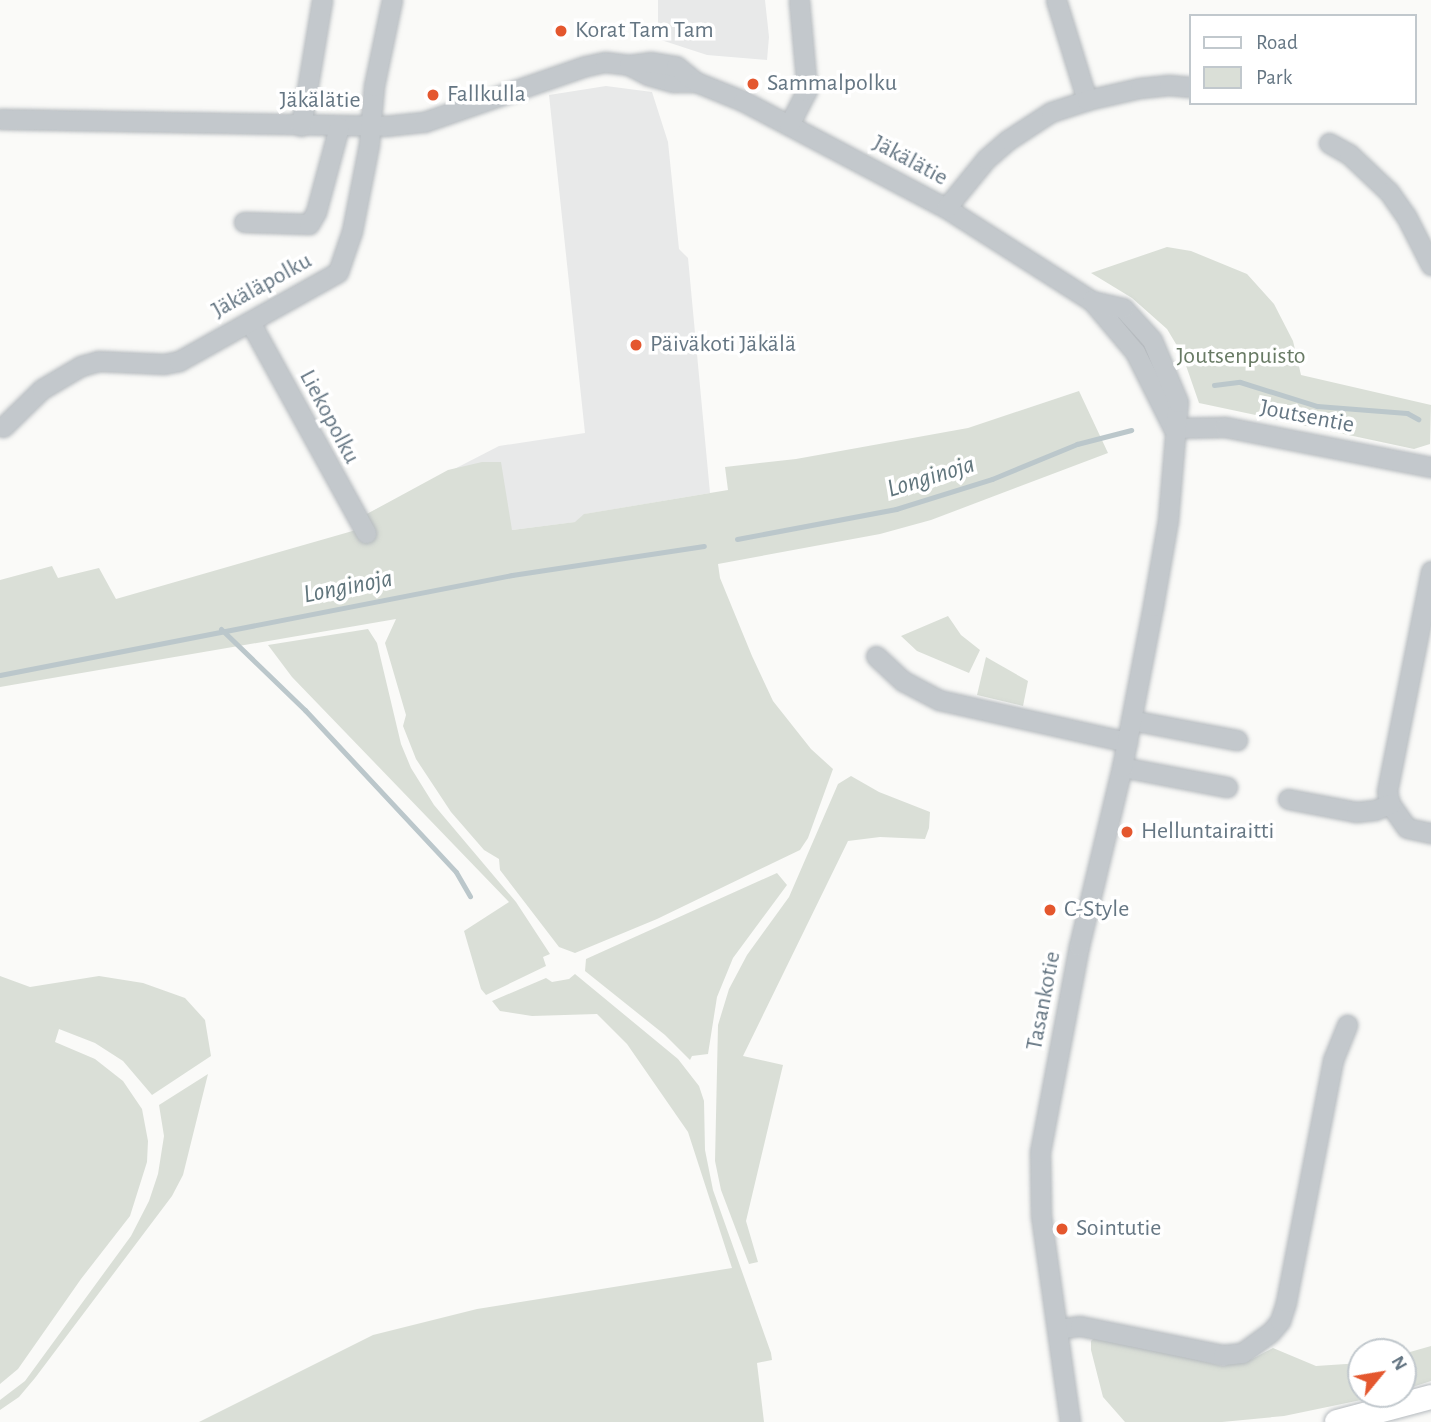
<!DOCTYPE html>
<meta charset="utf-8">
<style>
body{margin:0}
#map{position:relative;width:1431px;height:1422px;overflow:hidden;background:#fafaf8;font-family:"Alegreya Sans",sans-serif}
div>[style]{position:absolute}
.built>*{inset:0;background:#e8e9e9}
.green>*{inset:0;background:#dadfd7}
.stream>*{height:5px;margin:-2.5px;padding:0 2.5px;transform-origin:2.5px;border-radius:2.5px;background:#bbc7cb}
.roads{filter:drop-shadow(0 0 2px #b5babe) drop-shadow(0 0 2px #b5babe)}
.minor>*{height:19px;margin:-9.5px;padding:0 9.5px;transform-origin:9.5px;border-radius:9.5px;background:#c3c8cc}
.major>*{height:24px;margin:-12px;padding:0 12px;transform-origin:12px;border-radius:12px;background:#fff}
.dots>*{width:19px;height:19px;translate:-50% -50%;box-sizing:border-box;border:4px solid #fff;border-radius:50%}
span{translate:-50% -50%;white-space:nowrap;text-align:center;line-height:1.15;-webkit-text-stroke:7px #fff;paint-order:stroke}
.poi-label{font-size:24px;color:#657683}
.left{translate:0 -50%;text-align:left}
.street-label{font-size:24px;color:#657683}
.park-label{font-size:24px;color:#687a64}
.water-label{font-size:26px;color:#60757c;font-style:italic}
.legend{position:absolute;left:1189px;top:14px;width:228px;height:91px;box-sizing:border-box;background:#fff;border:2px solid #c1c8cd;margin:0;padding:9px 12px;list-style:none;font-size:21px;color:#657683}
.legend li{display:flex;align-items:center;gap:14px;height:35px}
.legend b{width:35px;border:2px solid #c1c8cd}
.north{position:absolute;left:1347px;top:1338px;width:70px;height:70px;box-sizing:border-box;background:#fff;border:2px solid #c1c8cd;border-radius:50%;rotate:60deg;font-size:19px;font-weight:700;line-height:28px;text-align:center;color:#657683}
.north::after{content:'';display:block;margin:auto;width:24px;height:32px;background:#e4572e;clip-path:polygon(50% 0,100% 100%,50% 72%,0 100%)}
</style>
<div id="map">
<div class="built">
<i style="clip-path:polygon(658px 0,765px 0,769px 37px,767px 60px,707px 55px,658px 39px)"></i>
<i style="clip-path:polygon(606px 86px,652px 92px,668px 142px,679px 249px,688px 258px,710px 493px,585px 514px,576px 522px,512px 530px,365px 515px,499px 446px,585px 433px,549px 95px)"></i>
</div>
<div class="green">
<i style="clip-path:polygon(1167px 247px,1191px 251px,1247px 274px,1274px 304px,1293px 341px,1301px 375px,1431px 405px,1430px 444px,1414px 449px,1199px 403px,1182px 354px,1167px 329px,1132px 298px,1091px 273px)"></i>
<i style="clip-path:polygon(1079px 391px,1108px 453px,931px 520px,880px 534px,718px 564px,720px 578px,752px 656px,773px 701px,811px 749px,833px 769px,808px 838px,800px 850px,657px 919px,575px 953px,559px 947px,500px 870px,499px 859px,484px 850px,451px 812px,416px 759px,403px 726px,406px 715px,385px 643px,396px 619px,0 687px,0 580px,52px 566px,58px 578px,99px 568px,116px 599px,356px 530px,365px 515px,448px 470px,482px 462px,501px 462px,512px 530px,575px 522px,584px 514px,728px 490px,725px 467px,796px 459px,968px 428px)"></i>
<i style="clip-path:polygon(948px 616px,961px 635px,980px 650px,969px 673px,917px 651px,901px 636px)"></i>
<i style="clip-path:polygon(368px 629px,377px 643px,401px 744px,411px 768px,434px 805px,516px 902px,550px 954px,543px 957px,546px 966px,486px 995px,481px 989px,464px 931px,509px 902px,292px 677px,268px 645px)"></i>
<i style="clip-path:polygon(986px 657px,1028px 681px,1023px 706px,977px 695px)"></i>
<i style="clip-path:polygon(851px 776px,879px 792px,930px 812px,929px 828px,925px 839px,880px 837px,848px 841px,743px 1056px,783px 1065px,746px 1221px,758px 1262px,749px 1264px,721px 1190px,715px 1161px,718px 1025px,729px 989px,747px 955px,789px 897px,838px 784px)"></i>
<i style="clip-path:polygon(777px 873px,787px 885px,733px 958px,717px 997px,708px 1054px,692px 1056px,690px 1060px,665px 1035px,585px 971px,586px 959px)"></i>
<i style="clip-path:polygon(575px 974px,678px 1059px,699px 1086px,704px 1101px,705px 1150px,713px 1190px,771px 1353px,772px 1360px,757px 1363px,764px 1422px,199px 1422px,373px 1335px,477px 1309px,732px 1268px,688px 1132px,627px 1044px,597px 1014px,532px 1016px,500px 1011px,492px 1001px,546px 978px,552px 982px,569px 979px)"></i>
<i style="clip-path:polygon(0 976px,30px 987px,99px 976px,143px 983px,185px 998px,205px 1020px,211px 1056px,152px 1095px,123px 1061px,95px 1043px,59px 1029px,55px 1042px,95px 1059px,123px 1081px,142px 1109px,148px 1141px,147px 1162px,130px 1216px,81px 1279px,18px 1369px,0 1384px)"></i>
<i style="clip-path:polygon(208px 1074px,183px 1175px,172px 1196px,35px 1378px,19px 1397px,0 1410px,0 1400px,25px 1381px,131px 1236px,149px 1201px,158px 1174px,164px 1136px,159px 1105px)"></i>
<i style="clip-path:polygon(1094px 1338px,1104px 1338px,1223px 1366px,1252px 1359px,1273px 1348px,1316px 1366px,1361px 1363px,1361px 1394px,1390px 1394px,1284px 1416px,1222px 1422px,1125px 1422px,1103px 1397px,1091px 1350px,1091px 1341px)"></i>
<i style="clip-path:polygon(1431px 1346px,1431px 1381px,1403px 1390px,1403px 1354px)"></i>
</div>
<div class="stream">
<i style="left:1214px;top:385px;width:26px;rotate:-7deg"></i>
<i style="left:1240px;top:382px;width:81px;rotate:17.3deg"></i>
<i style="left:1317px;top:406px;width:90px;rotate:4.4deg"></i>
<i style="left:1407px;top:413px;width:13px;rotate:29deg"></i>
<i style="left:737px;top:539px;width:162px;rotate:-10.7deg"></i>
<i style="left:896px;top:509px;width:101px;rotate:-17.4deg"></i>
<i style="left:992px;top:479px;width:92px;rotate:-22.4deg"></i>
<i style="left:1077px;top:444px;width:56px;rotate:-14.5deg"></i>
<i style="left:221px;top:629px;width:117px;rotate:44deg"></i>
<i style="left:305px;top:710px;width:221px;rotate:47deg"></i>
<i style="left:456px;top:872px;width:28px;rotate:60deg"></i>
<i style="left:0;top:675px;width:522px;rotate:-11.05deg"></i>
<i style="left:512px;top:575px;width:194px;rotate:-8.6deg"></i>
</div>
<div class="roads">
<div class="minor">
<i style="left:1056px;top:0;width:105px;rotate:72.8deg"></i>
<i style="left:629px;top:65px;width:21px;rotate:28deg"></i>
<i style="left:648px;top:75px;width:26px;rotate:16deg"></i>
<i style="left:673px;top:82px;width:23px"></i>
<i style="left:0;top:119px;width:385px;rotate:1deg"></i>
<i style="left:385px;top:126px;width:39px;rotate:-6deg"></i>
<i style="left:424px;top:122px;width:171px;rotate:-19.1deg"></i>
<i style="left:586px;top:66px;width:19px;rotate:-12deg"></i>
<i style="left:605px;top:62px;width:24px;rotate:7deg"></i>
<i style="left:629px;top:65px;width:21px;rotate:-8deg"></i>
<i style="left:650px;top:62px;width:26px;rotate:9deg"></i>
<i style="left:676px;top:66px;width:26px;rotate:39deg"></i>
<i style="left:696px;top:82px;width:51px;rotate:22deg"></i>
<i style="left:743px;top:101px;width:229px;rotate:27.8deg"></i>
<i style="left:946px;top:208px;width:173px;rotate:32.5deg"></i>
<i style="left:1092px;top:301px;width:67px;rotate:49.9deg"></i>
<i style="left:1135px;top:352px;width:85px;rotate:63.4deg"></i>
<i style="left:789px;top:125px;width:39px;rotate:-63deg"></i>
<i style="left:807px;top:90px;width:90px;rotate:-95.1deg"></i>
<i style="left:301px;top:126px;width:128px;rotate:-80.5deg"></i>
<i style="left:1329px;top:143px;width:23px;rotate:29deg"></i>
<i style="left:1349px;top:154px;width:55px;rotate:43.5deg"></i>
<i style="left:1389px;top:192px;width:29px;rotate:55deg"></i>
<i style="left:1406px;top:216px;width:55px;rotate:63deg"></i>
<i style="left:946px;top:208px;width:63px;rotate:-50.8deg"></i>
<i style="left:986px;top:159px;width:29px;rotate:-41deg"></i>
<i style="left:1008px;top:140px;width:51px;rotate:-33.1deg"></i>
<i style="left:1051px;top:112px;width:38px;rotate:-18deg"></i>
<i style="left:1087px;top:100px;width:54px;rotate:-12.8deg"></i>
<i style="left:1140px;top:88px;width:29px;rotate:-6deg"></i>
<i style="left:1169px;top:85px;width:22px;rotate:5deg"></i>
<i style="left:244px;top:222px;width:65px;rotate:1.8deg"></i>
<i style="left:309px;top:224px;width:14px;rotate:-60deg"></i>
<i style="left:316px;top:212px;width:88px;rotate:-74.9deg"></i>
<i style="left:250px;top:322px;width:241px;rotate:61.2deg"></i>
<i style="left:3px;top:427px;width:54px;rotate:-44.3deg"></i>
<i style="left:42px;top:389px;width:45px;rotate:-30.5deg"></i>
<i style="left:81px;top:366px;width:18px;rotate:-16deg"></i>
<i style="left:98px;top:361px;width:66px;rotate:2.6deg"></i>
<i style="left:164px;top:364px;width:15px;rotate:-11deg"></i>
<i style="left:179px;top:361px;width:182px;rotate:-29.2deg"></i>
<i style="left:338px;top:272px;width:43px;rotate:-71.1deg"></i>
<i style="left:352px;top:231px;width:89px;rotate:-78.9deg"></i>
<i style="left:369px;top:144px;width:58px;rotate:-85.1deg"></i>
<i style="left:374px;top:86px;width:88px;rotate:-78.2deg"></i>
<i style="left:1173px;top:428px;width:52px;rotate:-1.1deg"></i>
<i style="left:1225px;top:427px;width:210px;rotate:11deg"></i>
<i style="left:1431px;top:571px;width:225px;rotate:101.3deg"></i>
<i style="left:1387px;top:792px;width:12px;rotate:76deg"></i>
<i style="left:1390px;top:804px;width:29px;rotate:55deg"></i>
<i style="left:1407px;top:828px;width:25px;rotate:12deg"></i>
<i style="left:876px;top:656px;width:37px;rotate:43deg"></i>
<i style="left:903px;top:681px;width:41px;rotate:27.8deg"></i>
<i style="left:939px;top:700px;width:193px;rotate:12.6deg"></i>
<i style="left:1131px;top:720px;width:108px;rotate:10.7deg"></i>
<i style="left:1122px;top:767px;width:107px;rotate:10.8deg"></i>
<i style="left:1288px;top:799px;width:69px;rotate:10.8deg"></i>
<i style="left:1356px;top:812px;width:19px;rotate:-6deg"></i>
<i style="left:1375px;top:810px;width:16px;rotate:-22deg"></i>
<i style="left:1058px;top:1329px;width:22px;rotate:-8deg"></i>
<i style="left:1080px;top:1326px;width:146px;rotate:11.5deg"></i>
<i style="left:1223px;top:1355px;width:19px;rotate:-6deg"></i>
<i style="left:1242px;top:1353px;width:34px;rotate:-36deg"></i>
<i style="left:1270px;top:1333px;width:16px;rotate:-50deg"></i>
<i style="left:1280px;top:1321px;width:20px;rotate:-72deg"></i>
<i style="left:1286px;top:1302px;width:247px;rotate:-79deg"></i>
<i style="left:1333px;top:1060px;width:38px;rotate:-68deg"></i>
<i style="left:1070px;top:1422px;width:209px;rotate:-98deg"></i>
<i style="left:1041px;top:1215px;width:63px;rotate:-90.9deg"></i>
<i style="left:1040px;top:1152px;width:210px;rotate:-79.3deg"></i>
<i style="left:1079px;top:946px;width:184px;rotate:-76.5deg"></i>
<i style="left:1122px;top:767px;width:164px;rotate:-79.1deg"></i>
<i style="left:1153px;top:606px;width:87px;rotate:-80.1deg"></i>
<i style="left:1168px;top:520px;width:118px;rotate:-85.2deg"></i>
<i style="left:1178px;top:402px;width:67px;rotate:-112.8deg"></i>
<i style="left:1152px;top:340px;width:43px;rotate:-132.2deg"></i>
<i style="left:1123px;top:308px;width:32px;rotate:-167deg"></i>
</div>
<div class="major">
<i style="left:1337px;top:1422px;width:97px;rotate:-14.9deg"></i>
</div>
</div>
<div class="dots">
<i style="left:561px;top:31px;background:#e4572e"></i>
<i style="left:753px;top:84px;background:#e4572e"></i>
<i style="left:433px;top:95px;background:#e4572e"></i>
<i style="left:636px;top:345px;background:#e4572e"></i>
<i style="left:1127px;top:832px;background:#e4572e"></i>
<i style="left:1050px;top:910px;background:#e4572e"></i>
<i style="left:1062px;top:1229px;background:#e4572e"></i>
</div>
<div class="poi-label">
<span class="left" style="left:575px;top:31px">Korat Tam Tam</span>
<span class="left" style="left:767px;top:84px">Sammalpolku</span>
<span class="left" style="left:447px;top:95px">Fallkulla</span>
<span class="left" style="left:650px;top:345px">Päiväkoti Jäkälä</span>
<span class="left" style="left:1141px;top:832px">Helluntairaitti</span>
<span class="left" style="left:1064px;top:910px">C-Style</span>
<span class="left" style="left:1076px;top:1229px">Sointutie</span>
</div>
<div class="street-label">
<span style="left:320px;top:101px">Jäkälätie</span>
<span style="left:910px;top:161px;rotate:28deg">Jäkälätie</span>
<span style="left:262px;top:286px;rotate:-29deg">Jäkäläpolku</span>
<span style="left:329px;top:417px;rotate:62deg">Liekopolku</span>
<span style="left:1307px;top:417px;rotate:11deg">Joutsentie</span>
<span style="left:1044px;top:1001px;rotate:-79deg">Tasankotie</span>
</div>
<div class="park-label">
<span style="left:1241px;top:357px">Joutsenpuisto</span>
</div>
<div class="water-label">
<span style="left:931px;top:477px;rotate:-17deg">Longinoja</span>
<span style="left:348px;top:587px;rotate:-11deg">Longinoja</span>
</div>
<ul class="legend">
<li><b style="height:9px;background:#fff"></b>Road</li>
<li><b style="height:19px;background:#dadfd7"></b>Park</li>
</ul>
<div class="north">N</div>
</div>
